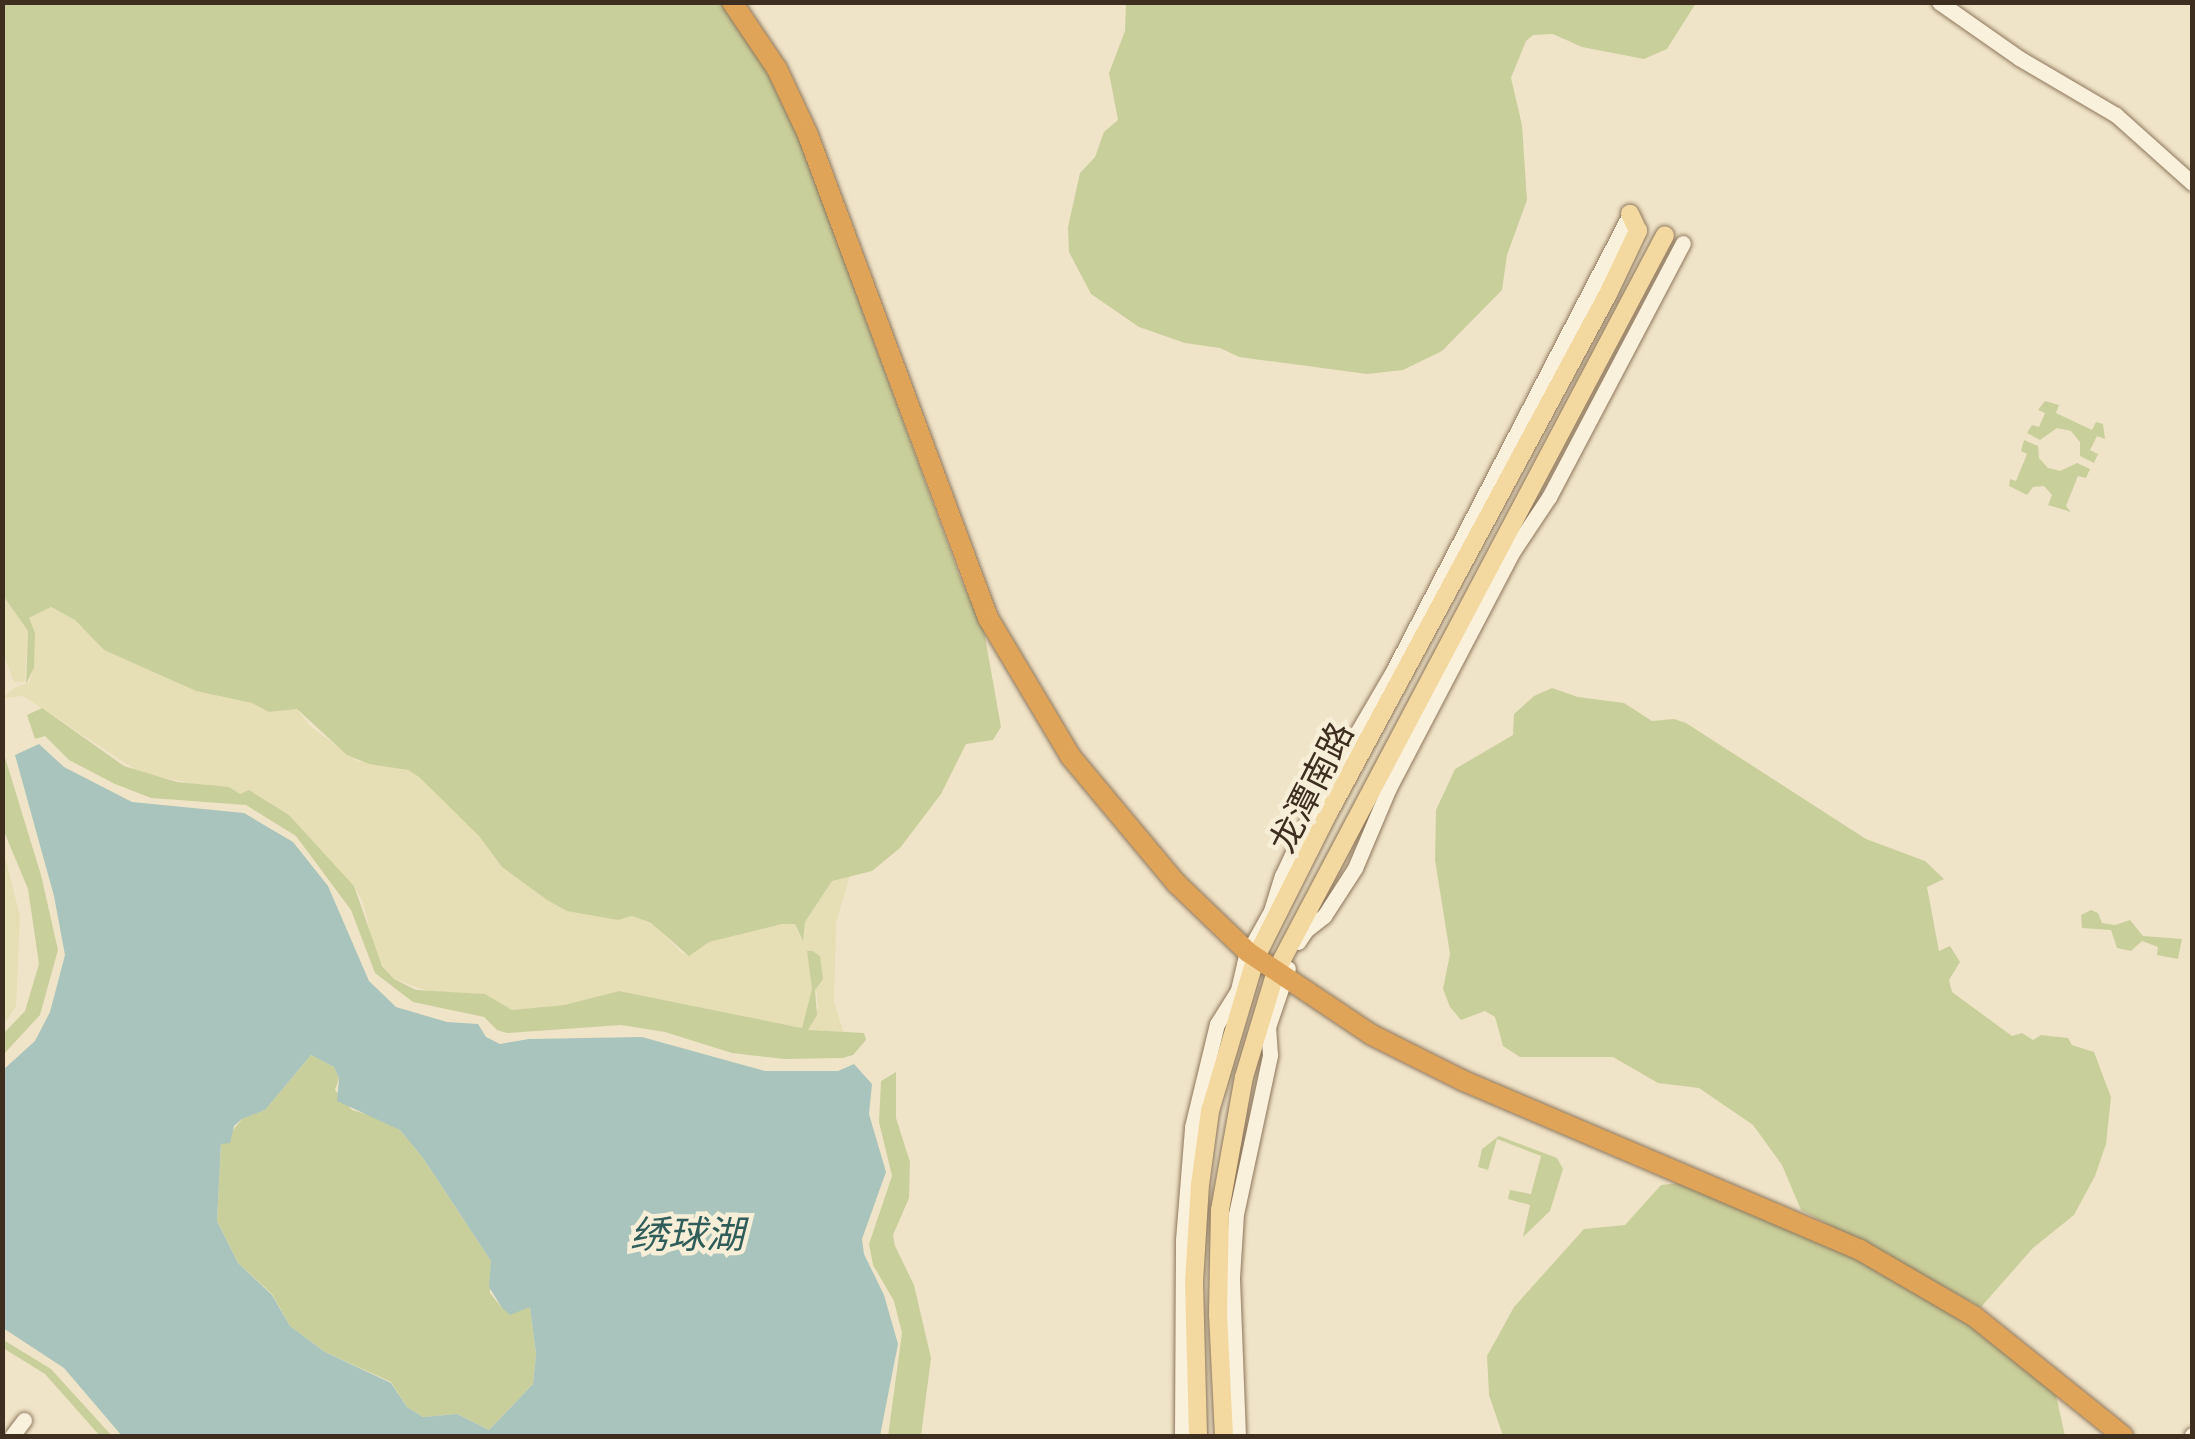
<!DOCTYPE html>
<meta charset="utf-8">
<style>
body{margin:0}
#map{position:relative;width:2195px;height:1439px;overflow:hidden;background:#f0e4c8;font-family:Literata,"Noto Sans SC",serif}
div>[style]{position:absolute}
.farmland>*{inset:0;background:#e6deb5}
.green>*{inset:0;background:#c9cf9b}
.water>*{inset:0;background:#a9c4bc}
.roads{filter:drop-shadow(0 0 2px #8d765c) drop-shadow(0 0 2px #8d765c)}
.minor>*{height:15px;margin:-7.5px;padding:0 7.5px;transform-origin:7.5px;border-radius:7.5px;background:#faf1dc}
.major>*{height:18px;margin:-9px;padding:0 9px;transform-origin:9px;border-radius:9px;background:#f3d9a0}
.highway>*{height:20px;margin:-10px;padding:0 10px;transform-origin:10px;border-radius:10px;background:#e0a458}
span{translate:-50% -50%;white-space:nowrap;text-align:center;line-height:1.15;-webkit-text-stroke:9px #f7eed8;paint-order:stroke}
.street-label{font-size:35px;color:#3d2e20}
.water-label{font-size:38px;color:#2f5d5a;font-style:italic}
.frame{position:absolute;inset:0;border:5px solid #3d2e20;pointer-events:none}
</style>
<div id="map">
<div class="farmland">
<i style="clip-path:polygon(2px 594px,28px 631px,25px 682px,14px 682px,3px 654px)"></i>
<i style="clip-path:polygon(50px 607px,75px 620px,104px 650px,196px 691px,253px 703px,269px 712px,297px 709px,310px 726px,358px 761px,408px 770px,419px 777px,479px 836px,502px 867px,547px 900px,567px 911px,632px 916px,654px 925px,683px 954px,709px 942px,782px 924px,794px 923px,802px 940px,805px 922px,832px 881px,850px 875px,836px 923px,834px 1001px,844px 1034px,807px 1030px,818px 1008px,812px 951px,808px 952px,812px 989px,802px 1028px,619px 991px,564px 1005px,512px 1010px,485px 994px,434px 993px,394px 979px,376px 957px,363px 902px,354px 886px,289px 815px,249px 790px,240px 794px,229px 787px,213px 788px,139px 772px,23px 696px,3px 698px,14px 688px,29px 683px,34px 668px,28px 619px)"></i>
<i style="clip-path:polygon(3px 849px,20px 916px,16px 1007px,3px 1025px)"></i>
</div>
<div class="green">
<i style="clip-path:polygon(2px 3px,722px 3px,754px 46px,792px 118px,960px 577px,984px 631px,1001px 727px,993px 740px,966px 744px,941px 794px,900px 848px,872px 871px,832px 881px,805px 922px,803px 941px,795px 924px,782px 924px,709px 942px,689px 956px,651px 923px,632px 916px,618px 920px,567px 911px,547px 900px,502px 867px,479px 836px,419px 777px,408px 770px,369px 764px,347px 755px,297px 709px,269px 712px,252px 703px,196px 691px,104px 650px,75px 620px,51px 607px,29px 618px,35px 633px,34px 668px,26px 684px,28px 631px,2px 594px)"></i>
<i style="clip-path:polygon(1126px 3px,1126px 2px,1696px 3px,1667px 49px,1644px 59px,1582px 47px,1553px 34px,1533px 35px,1526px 41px,1511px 78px,1522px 125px,1527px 200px,1507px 255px,1502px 290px,1442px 351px,1403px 370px,1367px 374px,1239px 357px,1220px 348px,1185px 343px,1139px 327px,1091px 294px,1069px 252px,1068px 227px,1080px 173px,1095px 157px,1104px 132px,1118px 120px,1109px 73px,1125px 31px)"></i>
<i style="clip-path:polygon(2045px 401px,2059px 405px,2056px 413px,2092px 430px,2096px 422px,2103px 424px,2105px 439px,2097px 436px,2090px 450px,2098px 454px,2094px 463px,2080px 456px,2080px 442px,2071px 431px,2057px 428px,2040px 440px,2027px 433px,2032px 425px,2039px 427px,2045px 413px,2038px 410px)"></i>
<i style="clip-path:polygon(2024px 440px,2038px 446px,2039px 458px,2048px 468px,2060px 471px,2077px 463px,2090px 469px,2086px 478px,2078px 476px,2066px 506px,2071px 512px,2048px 505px,2052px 495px,2044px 486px,2033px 487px,2027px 495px,2009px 486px,2010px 479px,2016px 481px,2027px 454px,2021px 451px)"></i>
<i style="clip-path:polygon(1552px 688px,1578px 697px,1624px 703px,1652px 721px,1674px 719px,1686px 723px,1866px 839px,1925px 861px,1944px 879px,1927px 887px,1939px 951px,1950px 946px,1960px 962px,1949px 980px,1952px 992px,2012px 1036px,2022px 1033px,2033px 1040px,2041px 1035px,2068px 1038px,2072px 1045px,2094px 1052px,2111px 1097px,2106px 1144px,2095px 1176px,2074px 1215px,2033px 1248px,1981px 1307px,1801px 1210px,1782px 1165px,1753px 1125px,1699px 1088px,1658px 1083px,1613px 1057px,1520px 1057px,1503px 1046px,1495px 1017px,1485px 1011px,1461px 1020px,1450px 1007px,1443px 989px,1450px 954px,1435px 860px,1436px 810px,1455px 769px,1513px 735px,1514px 714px,1534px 696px)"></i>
<i style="clip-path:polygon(42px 708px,124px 766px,177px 782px,229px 787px,240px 794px,249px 790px,289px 815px,354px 886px,382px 966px,394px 979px,416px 990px,485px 994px,512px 1010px,564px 1005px,619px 991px,802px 1028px,812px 989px,807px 951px,812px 951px,820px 956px,823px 979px,815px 990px,817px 1015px,808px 1030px,864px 1033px,866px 1040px,853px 1055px,843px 1058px,784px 1059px,732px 1053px,665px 1032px,621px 1025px,507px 1033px,497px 1030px,484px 1017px,413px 1002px,375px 973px,351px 910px,296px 836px,246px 805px,151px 798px,115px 784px,69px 760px,45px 736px,35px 739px,27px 715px)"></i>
<i style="clip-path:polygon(4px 754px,41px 875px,58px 950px,40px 1015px,3px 1055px,3px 1034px,25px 1011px,39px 964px,28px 889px,3px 829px)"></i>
<i style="clip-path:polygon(2091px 910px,2098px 913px,2102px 923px,2115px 925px,2130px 920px,2143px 936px,2182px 939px,2178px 959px,2157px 955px,2158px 947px,2142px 941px,2131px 951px,2117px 948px,2111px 930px,2082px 928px,2081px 915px)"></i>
<i style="clip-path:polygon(311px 1055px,334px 1067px,339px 1078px,335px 1090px,352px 1110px,383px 1119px,400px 1130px,423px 1158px,491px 1261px,490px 1293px,502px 1308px,530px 1306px,536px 1354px,533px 1384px,489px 1430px,457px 1414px,423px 1417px,407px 1407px,391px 1382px,325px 1352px,290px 1326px,272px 1294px,238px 1263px,217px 1221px,221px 1144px,243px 1118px,265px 1110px)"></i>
<i style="clip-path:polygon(896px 1072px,896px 1118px,910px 1162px,909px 1198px,893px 1235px,895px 1246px,914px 1285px,931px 1358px,921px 1436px,888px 1436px,902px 1333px,894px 1301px,873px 1265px,869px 1244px,892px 1176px,879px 1122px,881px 1081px)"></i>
<i style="clip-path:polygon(1499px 1136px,1557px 1158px,1563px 1169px,1550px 1211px,1523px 1237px,1530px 1205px,1508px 1199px,1510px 1190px,1531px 1194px,1541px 1156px,1497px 1139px,1488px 1170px,1478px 1167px,1482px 1149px)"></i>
<i style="clip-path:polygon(1687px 1182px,1857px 1256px,1964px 1321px,2056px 1395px,2065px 1436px,1503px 1436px,1489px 1395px,1487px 1356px,1514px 1307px,1584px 1229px,1625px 1225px,1661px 1185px)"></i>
<i style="clip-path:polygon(2px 1339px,51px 1369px,112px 1436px,100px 1436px,45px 1374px,3px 1348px)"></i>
</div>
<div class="water">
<i style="clip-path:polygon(evenodd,39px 744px,64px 767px,132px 802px,244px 813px,293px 842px,328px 886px,369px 981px,396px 1007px,447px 1022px,478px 1024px,486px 1037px,500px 1044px,529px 1039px,642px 1037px,765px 1071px,838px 1071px,854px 1064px,872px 1084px,869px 1114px,886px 1172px,862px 1239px,864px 1254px,884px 1295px,898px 1344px,880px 1436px,122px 1436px,64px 1368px,3px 1328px,3px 1070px,35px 1041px,50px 1012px,65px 955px,54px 896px,15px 755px,39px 744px,311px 1055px,334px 1067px,339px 1078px,337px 1101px,400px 1130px,423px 1158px,491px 1261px,489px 1287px,502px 1308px,510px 1315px,530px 1307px,536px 1354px,533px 1384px,489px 1430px,457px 1414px,423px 1417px,407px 1407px,391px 1383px,325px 1352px,290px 1326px,272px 1295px,238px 1263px,217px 1221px,221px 1144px,230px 1143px,234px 1126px,242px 1119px,265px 1110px,311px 1055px)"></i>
</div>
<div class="roads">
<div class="minor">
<i style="left:1939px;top:2px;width:98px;rotate:35deg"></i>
<i style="left:2019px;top:58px;width:113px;rotate:30.4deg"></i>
<i style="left:2116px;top:115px;width:102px;rotate:41.8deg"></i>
<i style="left:1298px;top:942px;width:14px;rotate:-56deg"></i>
<i style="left:1306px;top:930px;width:23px;rotate:-38deg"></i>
<i style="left:1324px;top:916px;width:57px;rotate:-57.1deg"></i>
<i style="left:1355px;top:868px;width:87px;rotate:-67deg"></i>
<i style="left:1389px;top:788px;width:267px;rotate:-62.4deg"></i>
<i style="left:1513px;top:551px;width:65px;rotate:-56.3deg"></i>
<i style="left:1549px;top:497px;width:287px;rotate:-62.2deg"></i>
<i style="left:12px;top:1436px;width:20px;rotate:-53deg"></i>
<i style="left:1182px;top:1436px;width:196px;rotate:-89.7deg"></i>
<i style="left:1183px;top:1240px;width:113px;rotate:-85.4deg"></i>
<i style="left:1192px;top:1127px;width:106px;rotate:-76.4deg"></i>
<i style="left:1217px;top:1024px;width:40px;rotate:-58deg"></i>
<i style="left:1238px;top:990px;width:35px;rotate:-77deg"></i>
<i style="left:1246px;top:956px;width:51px;rotate:-60.9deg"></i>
<i style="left:1271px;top:911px;width:37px;rotate:-73deg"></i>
<i style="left:1282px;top:876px;width:81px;rotate:-65deg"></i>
<i style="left:1316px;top:803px;width:151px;rotate:-59.7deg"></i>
<i style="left:1392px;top:673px;width:517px;rotate:-62.59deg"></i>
<i style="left:1238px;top:1436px;width:159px;rotate:-92.2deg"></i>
<i style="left:1232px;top:1277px;width:63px;rotate:-86.4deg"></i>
<i style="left:1236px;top:1214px;width:163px;rotate:-77.9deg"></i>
<i style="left:1270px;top:1055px;width:28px;rotate:-94deg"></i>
<i style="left:1268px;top:1027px;width:62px;rotate:-71.3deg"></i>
<i style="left:2192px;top:1436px;width:1px;rotate:-90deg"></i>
</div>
<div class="major">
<i style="left:1198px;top:1436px;width:154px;rotate:-91.5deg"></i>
<i style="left:1194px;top:1282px;width:97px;rotate:-86.5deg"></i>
<i style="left:1200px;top:1185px;width:75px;rotate:-82.3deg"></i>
<i style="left:1210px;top:1111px;width:161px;rotate:-73.4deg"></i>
<i style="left:1256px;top:957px;width:162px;rotate:-63.3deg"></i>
<i style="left:1329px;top:812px;width:591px;rotate:-61.7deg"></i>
<i style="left:1609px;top:292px;width:68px;rotate:-64.6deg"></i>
<i style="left:1638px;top:231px;width:19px;rotate:-115deg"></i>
<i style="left:1224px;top:1436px;width:122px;rotate:-92.8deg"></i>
<i style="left:1218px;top:1314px;width:104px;rotate:-88.9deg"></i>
<i style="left:1220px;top:1210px;width:135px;rotate:-79.8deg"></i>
<i style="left:1244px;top:1077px;width:111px;rotate:-73.2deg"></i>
<i style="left:1276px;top:971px;width:832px;rotate:-62.14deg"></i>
</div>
<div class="highway">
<i style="left:732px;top:2px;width:81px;rotate:56.1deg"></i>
<i style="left:777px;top:69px;width:73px;rotate:64.8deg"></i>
<i style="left:808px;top:135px;width:515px;rotate:69.56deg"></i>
<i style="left:988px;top:618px;width:162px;rotate:59.2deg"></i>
<i style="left:1071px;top:757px;width:165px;rotate:50.2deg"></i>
<i style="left:1177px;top:884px;width:98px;rotate:43.8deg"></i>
<i style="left:1248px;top:952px;width:149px;rotate:33.8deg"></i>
<i style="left:1372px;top:1035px;width:103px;rotate:26.6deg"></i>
<i style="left:1464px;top:1081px;width:431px;rotate:23.1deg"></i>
<i style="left:1860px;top:1250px;width:133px;rotate:30.2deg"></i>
<i style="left:1975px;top:1317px;width:190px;rotate:38.8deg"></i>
</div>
</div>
<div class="street-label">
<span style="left:1309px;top:786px;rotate:-63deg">龙潭南路</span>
</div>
<div class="water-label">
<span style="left:687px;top:1232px">绣球湖</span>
</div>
<div class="frame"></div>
</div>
